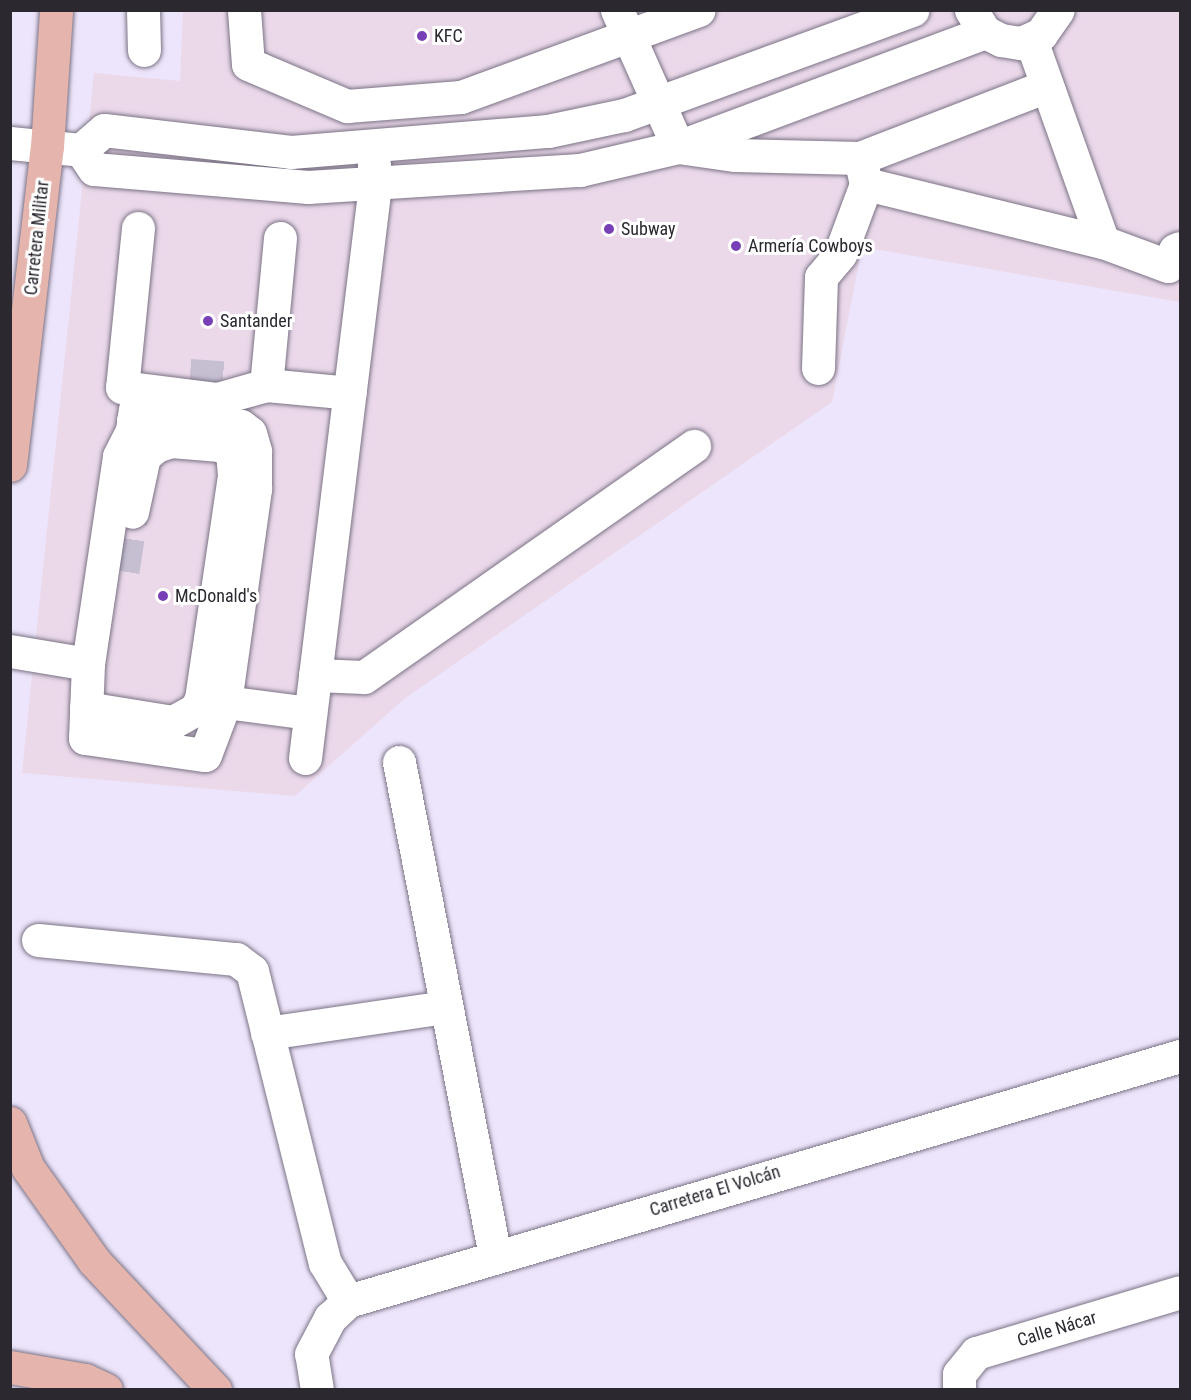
<!DOCTYPE html>
<meta charset="utf-8">
<style>
body{margin:0}
#map{position:relative;width:1191px;height:1400px;overflow:hidden;background:#ede5fb;font-family:"Roboto Condensed",sans-serif}
div>[style]{position:absolute}
.commercial>*{inset:0;background:#ebd9ea}
.minor-tunnel>*{height:33px;margin-top:-16.5px;transform-origin:0;background:repeating-linear-gradient(90deg,#c6bfd2 0 33px,transparent 0 49px)}
.roads{filter:drop-shadow(0 0 2px #7b7386) drop-shadow(0 0 2px #7b7386)}
.minor>*{height:33px;margin:-16.5px;padding:0 16.5px;transform-origin:16.5px;border-radius:16.5px;background:#fff}
.major>*{height:33px;margin:-16.5px;padding:0 16.5px;transform-origin:16.5px;border-radius:16.5px;background:#e5b5ad}
.dots>*{width:16px;height:16px;translate:-50% -50%;box-sizing:border-box;border:3px solid #fff;border-radius:50%}
span{translate:-50% -50%;white-space:nowrap;text-align:center;line-height:1.15;-webkit-text-stroke:6px #fff;paint-order:stroke}
.poi-label{font-size:18px;color:#2b2830}
.left{translate:0 -50%;text-align:left}
.street-label{font-size:18px;color:#2b2830}
.frame{position:absolute;inset:0;border:12px solid #2b2830;pointer-events:none}
</style>
<div id="map">
<div class="commercial">
<i style="clip-path:polygon(183px 11px,1180px 11px,1180px 302px,862px 247px,832px 402px,404px 699px,295px 796px,22px 773px,94px 73px,180px 81px)"></i>
</div>
<div class="minor-tunnel">
<i style="left:190px;top:375px;width:39px;rotate:4deg"></i>
<i style="left:123px;top:571px;width:60px;rotate:-81.3deg"></i>
</div>
<div class="roads">
<div class="minor">
<i style="left:143px;top:10px;width:40px;rotate:88.6deg"></i>
<i style="left:244px;top:10px;width:54px;rotate:85.8deg"></i>
<i style="left:248px;top:64px;width:108px;rotate:23deg"></i>
<i style="left:347px;top:106px;width:114px;rotate:-4.5deg"></i>
<i style="left:461px;top:97px;width:253px;rotate:-20.1deg"></i>
<i style="left:617px;top:10px;width:150px;rotate:66deg"></i>
<i style="left:678px;top:147px;width:58px;rotate:8deg"></i>
<i style="left:735px;top:155px;width:125px;rotate:1.4deg"></i>
<i style="left:860px;top:158px;width:200px;rotate:-21.1deg"></i>
<i style="left:971px;top:10px;width:26px;rotate:58deg"></i>
<i style="left:985px;top:32px;width:18px;rotate:27deg"></i>
<i style="left:1001px;top:40px;width:20px;rotate:9deg"></i>
<i style="left:1021px;top:43px;width:22px;rotate:-24deg"></i>
<i style="left:1041px;top:34px;width:29px;rotate:-55deg"></i>
<i style="left:1031px;top:40px;width:214px;rotate:70.4deg"></i>
<i style="left:1103px;top:242px;width:69px;rotate:20.3deg"></i>
<i style="left:1168px;top:266px;width:17px;rotate:-66deg"></i>
<i style="left:1175px;top:250px;width:5px;rotate:-22deg"></i>
<i style="left:10px;top:143px;width:71px;rotate:5.6deg"></i>
<i style="left:81px;top:150px;width:30px;rotate:-41deg"></i>
<i style="left:104px;top:130px;width:188px;rotate:6.7deg"></i>
<i style="left:291px;top:152px;width:258px;rotate:-4.7deg"></i>
<i style="left:548px;top:131px;width:78px;rotate:-11.9deg"></i>
<i style="left:624px;top:115px;width:307px;rotate:-20deg"></i>
<i style="left:81px;top:150px;width:23px;rotate:56deg"></i>
<i style="left:94px;top:169px;width:215px;rotate:4.8deg"></i>
<i style="left:308px;top:187px;width:273px;rotate:-3.6deg"></i>
<i style="left:580px;top:170px;width:101px;rotate:-13.2deg"></i>
<i style="left:678px;top:147px;width:328px;rotate:-20.5deg"></i>
<i style="left:860px;top:158px;width:27px;rotate:77deg"></i>
<i style="left:866px;top:184px;width:244px;rotate:13.8deg"></i>
<i style="left:138px;top:228px;width:160px;rotate:95.7deg"></i>
<i style="left:122px;top:387px;width:96px;rotate:7.2deg"></i>
<i style="left:217px;top:399px;width:51px;rotate:-15.9deg"></i>
<i style="left:280px;top:238px;width:148px;rotate:95.4deg"></i>
<i style="left:266px;top:385px;width:84px;rotate:5.4deg"></i>
<i style="left:818px;top:368px;width:91px;rotate:-88.1deg"></i>
<i style="left:821px;top:277px;width:30px;rotate:-50deg"></i>
<i style="left:840px;top:254px;width:75px;rotate:-69.6deg"></i>
<i style="left:133px;top:420px;width:108px;rotate:3.2deg"></i>
<i style="left:241px;top:426px;width:11px;rotate:38deg"></i>
<i style="left:250px;top:433px;width:19px;rotate:74deg"></i>
<i style="left:255px;top:451px;width:38px;rotate:90deg"></i>
<i style="left:255px;top:489px;width:215px;rotate:98deg"></i>
<i style="left:10px;top:651px;width:79px;rotate:9.5deg"></i>
<i style="left:88px;top:664px;width:74px;rotate:92.3deg"></i>
<i style="left:85px;top:738px;width:121px;rotate:8.1deg"></i>
<i style="left:205px;top:755px;width:57px;rotate:-69.3deg"></i>
<i style="left:225px;top:702px;width:86px;rotate:7.4deg"></i>
<i style="left:88px;top:664px;width:210px;rotate:-81.5deg"></i>
<i style="left:119px;top:456px;width:29px;rotate:-63deg"></i>
<i style="left:132px;top:430px;width:21px;rotate:-82deg"></i>
<i style="left:315px;top:675px;width:49px;rotate:2.3deg"></i>
<i style="left:364px;top:677px;width:403px;rotate:-35deg"></i>
<i style="left:86px;top:708px;width:88px;rotate:9.1deg"></i>
<i style="left:173px;top:722px;width:25px;rotate:-29deg"></i>
<i style="left:195px;top:710px;width:13px;rotate:-61deg"></i>
<i style="left:201px;top:699px;width:226px;rotate:-81.6deg"></i>
<i style="left:234px;top:475px;width:23px;rotate:-95deg"></i>
<i style="left:232px;top:452px;width:14px;rotate:-150deg"></i>
<i style="left:220px;top:445px;width:49px;rotate:-175.3deg"></i>
<i style="left:171px;top:441px;width:16px;rotate:162deg"></i>
<i style="left:156px;top:446px;width:16px;rotate:140deg"></i>
<i style="left:144px;top:456px;width:57px;rotate:102.1deg"></i>
<i style="left:305px;top:758px;width:577px;rotate:-83.04deg"></i>
<i style="left:375px;top:185px;width:21px;rotate:-93deg"></i>
<i style="left:399px;top:762px;width:503px;rotate:79deg"></i>
<i style="left:38px;top:940px;width:199px;rotate:5.5deg"></i>
<i style="left:236px;top:959px;width:20px;rotate:37deg"></i>
<i style="left:252px;top:971px;width:301px;rotate:76deg"></i>
<i style="left:325px;top:1263px;width:44px;rotate:58.8deg"></i>
<i style="left:267px;top:1033px;width:181px;rotate:-8.3deg"></i>
<i style="left:317px;top:1390px;width:36px;rotate:-99deg"></i>
<i style="left:311px;top:1354px;width:41px;rotate:-62.2deg"></i>
<i style="left:330px;top:1318px;width:25px;rotate:-43deg"></i>
<i style="left:348px;top:1301px;width:867px;rotate:-16.41deg"></i>
<i style="left:959px;top:1390px;width:16px;rotate:-90deg"></i>
<i style="left:959px;top:1374px;width:27px;rotate:-51deg"></i>
<i style="left:976px;top:1353px;width:213px;rotate:-16.6deg"></i>
</div>
<div class="major">
<i style="left:10px;top:465px;width:320px;rotate:-83.4deg"></i>
<i style="left:47px;top:147px;width:137px;rotate:-86.2deg"></i>
<i style="left:10px;top:1123px;width:48px;rotate:68.2deg"></i>
<i style="left:28px;top:1168px;width:114px;rotate:54.6deg"></i>
<i style="left:94px;top:1261px;width:177px;rotate:46.8deg"></i>
<i style="left:10px;top:1367px;width:76px;rotate:9.8deg"></i>
<i style="left:85px;top:1380px;width:23px;rotate:25deg"></i>
</div>
</div>
<div class="dots">
<i style="left:422px;top:36px;background:#783fb6"></i>
<i style="left:609px;top:229px;background:#783fb6"></i>
<i style="left:736px;top:246px;background:#783fb6"></i>
<i style="left:208px;top:321px;background:#783fb6"></i>
<i style="left:163px;top:596px;background:#783fb6"></i>
</div>
<div class="poi-label">
<span class="left" style="left:434px;top:36px">KFC</span>
<span class="left" style="left:621px;top:229px">Subway</span>
<span class="left" style="left:748px;top:246px">Armería Cowboys</span>
<span class="left" style="left:220px;top:321px">Santander</span>
<span class="left" style="left:175px;top:596px">McDonald's</span>
</div>
<div class="street-label">
<span style="left:37px;top:238px;rotate:-84deg">Carretera Militar</span>
<span style="left:715px;top:1191px;rotate:-17deg">Carretera El Volcán</span>
<span style="left:1057px;top:1329px;rotate:-17deg">Calle Nácar</span>
</div>
<div class="frame"></div>
</div>
